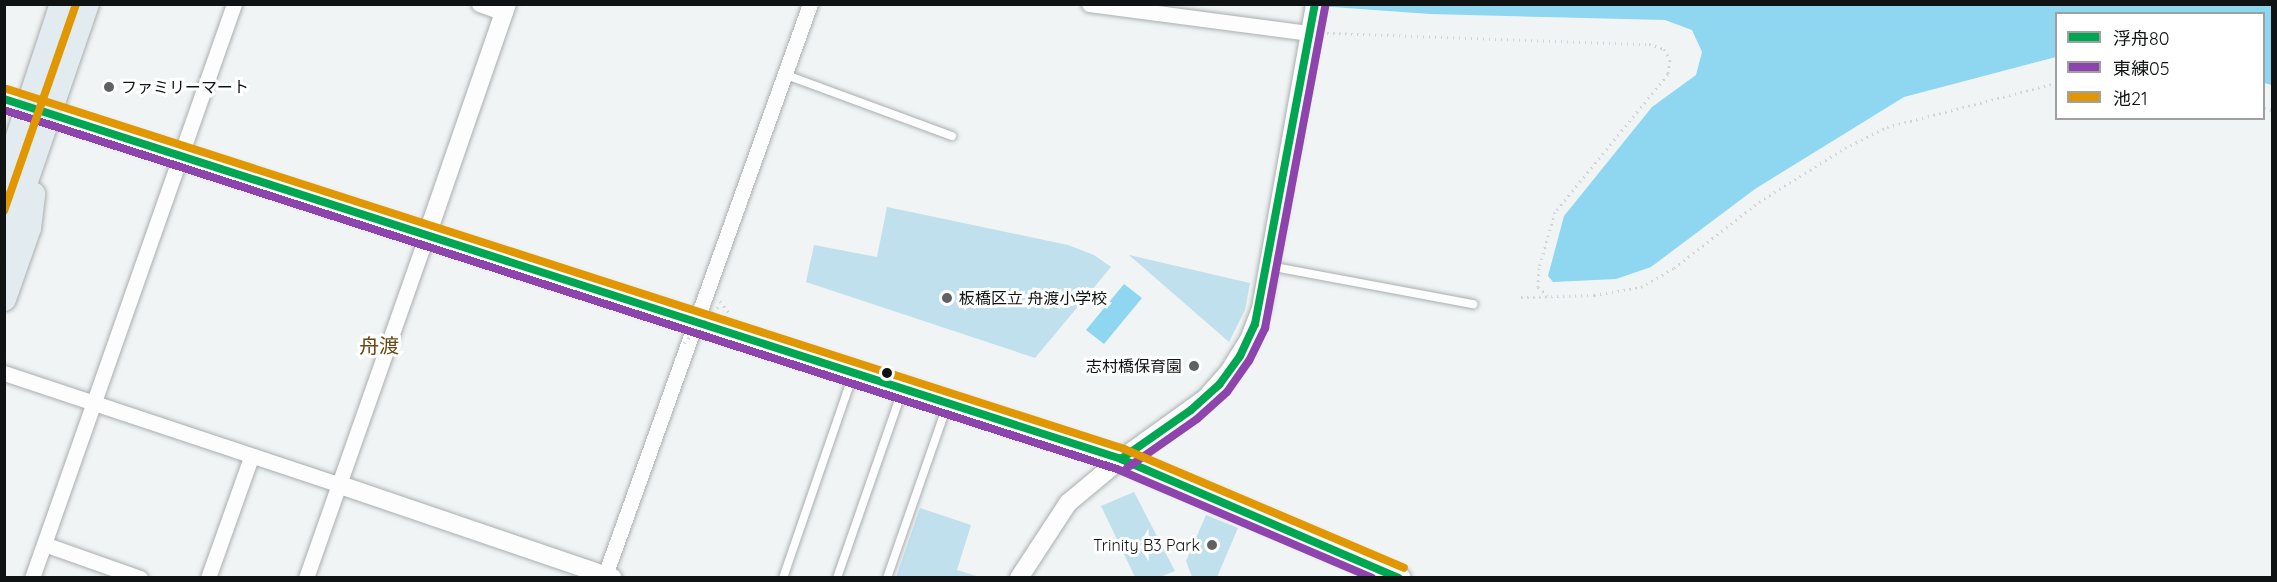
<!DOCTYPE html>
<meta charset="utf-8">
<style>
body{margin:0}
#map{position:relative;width:2277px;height:582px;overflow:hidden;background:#f0f4f5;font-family:Quicksand,"Noto Sans JP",sans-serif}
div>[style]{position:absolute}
.green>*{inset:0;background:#c0e0ed}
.water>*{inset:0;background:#8fd6f0}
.path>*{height:3px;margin-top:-1.5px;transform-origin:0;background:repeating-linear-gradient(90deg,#d3d4d4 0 1.5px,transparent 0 6px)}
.roads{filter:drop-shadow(0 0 2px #abaeaf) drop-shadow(0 0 2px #abaeaf)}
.service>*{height:8px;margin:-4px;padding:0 4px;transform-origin:4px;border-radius:4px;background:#fdfdfe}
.minor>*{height:15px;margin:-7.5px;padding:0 7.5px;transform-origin:7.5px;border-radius:7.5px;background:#fdfdfe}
.tertiary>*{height:18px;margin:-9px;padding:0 9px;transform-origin:9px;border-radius:9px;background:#fdfdfe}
.secondary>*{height:21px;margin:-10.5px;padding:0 10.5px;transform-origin:10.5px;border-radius:10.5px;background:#fdfdfe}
.trunk>*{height:24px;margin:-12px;padding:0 12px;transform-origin:12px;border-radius:12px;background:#e2ecf0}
.path-bridge>*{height:3px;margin-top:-1.5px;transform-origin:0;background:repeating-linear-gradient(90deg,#d3d4d4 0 1.5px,transparent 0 6px)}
.bus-1>*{height:8px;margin:-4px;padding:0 4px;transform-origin:4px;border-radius:4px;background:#00a651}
.bus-2>*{height:8px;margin:-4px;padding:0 4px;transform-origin:4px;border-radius:4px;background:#8e44ad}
.bus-3>*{height:8px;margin:-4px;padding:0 4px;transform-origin:4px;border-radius:4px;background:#e09702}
.dots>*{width:16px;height:16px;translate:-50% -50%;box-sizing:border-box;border:3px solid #fff;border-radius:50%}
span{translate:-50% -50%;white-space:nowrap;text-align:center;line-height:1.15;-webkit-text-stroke:6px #fff;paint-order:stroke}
.poi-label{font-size:16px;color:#101314}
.left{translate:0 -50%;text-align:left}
.right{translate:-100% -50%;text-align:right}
.quarter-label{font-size:20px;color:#694813}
.frame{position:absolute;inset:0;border:6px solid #101314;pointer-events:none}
.legend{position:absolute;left:2055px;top:12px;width:210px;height:108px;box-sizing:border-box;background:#fff;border:2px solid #9fa1a1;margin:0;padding:8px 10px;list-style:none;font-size:18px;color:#101314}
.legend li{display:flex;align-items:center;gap:12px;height:30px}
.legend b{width:30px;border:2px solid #9fa1a1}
</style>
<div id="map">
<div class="green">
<i style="clip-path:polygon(887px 207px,1068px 245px,1094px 255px,1111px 267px,1035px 358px,806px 282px,814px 245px,877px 257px)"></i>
<i style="clip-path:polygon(1129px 255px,1250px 283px,1245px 310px,1229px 342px)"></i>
<i style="clip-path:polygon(1134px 492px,1175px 571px,1160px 577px,1135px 577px,1101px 506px)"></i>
<i style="clip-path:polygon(920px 508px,971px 525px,957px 570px,980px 577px,896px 577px)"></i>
<i style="clip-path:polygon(1206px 515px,1238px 528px,1217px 577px,1192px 577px,1186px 561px)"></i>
</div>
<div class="water">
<i style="clip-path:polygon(1305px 5px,2272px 5px,2272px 85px,2264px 83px,2264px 14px,2056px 14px,2056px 57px,1904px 97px,1755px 189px,1651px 267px,1616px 279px,1553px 282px,1548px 276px,1564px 216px,1652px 107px,1696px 75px,1702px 52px,1692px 30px,1665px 20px,1430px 14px)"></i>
<i style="clip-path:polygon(1124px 284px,1142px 298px,1104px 344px,1086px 330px)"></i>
</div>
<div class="path">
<i style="left:1327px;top:33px;width:322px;rotate:2deg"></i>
<i style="left:1649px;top:44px;width:16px;rotate:18deg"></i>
<i style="left:1664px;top:49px;width:13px;rotate:61deg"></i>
<i style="left:1670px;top:60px;width:14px;rotate:98deg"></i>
<i style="left:1668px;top:74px;width:178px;rotate:129.3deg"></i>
<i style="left:1555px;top:212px;width:58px;rotate:105.9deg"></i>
<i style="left:1539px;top:268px;width:19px;rotate:93deg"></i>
<i style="left:1538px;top:287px;width:13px;rotate:42deg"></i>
<i style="left:2264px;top:108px;width:8px;rotate:14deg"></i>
<i style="left:1521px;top:297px;width:73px;rotate:-1.6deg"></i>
<i style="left:1594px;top:295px;width:48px;rotate:-9.7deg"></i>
<i style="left:1641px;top:287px;width:38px;rotate:-30deg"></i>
<i style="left:1674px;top:268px;width:108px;rotate:-37.8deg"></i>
<i style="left:1759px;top:202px;width:102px;rotate:-32.1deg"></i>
<i style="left:1845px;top:148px;width:47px;rotate:-26.6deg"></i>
<i style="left:1887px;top:127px;width:175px;rotate:-14.6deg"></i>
<i style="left:720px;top:301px;width:15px;rotate:53deg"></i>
</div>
<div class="roads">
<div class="service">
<i style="left:786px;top:75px;width:177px;rotate:20.2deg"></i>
<i style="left:1269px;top:266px;width:208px;rotate:10.6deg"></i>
<i style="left:783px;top:578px;width:215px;rotate:-71deg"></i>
<i style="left:837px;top:578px;width:200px;rotate:-70.8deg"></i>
<i style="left:887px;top:578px;width:185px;rotate:-70.8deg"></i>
</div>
<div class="minor">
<i style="left:479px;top:4px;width:27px;rotate:20deg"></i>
<i style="left:1089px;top:4px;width:221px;rotate:7.5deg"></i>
<i style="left:4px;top:373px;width:354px;rotate:18.4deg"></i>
<i style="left:44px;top:544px;width:102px;rotate:19.5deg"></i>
<i style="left:32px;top:578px;width:609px;rotate:-70.61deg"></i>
<i style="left:208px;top:578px;width:128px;rotate:-70.4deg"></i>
<i style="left:306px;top:578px;width:364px;rotate:-70.6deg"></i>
<i style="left:604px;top:578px;width:610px;rotate:-70.26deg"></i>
</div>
<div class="tertiary">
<i style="left:427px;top:235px;width:244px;rotate:-70.9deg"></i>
<i style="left:340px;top:485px;width:288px;rotate:18.8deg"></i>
<i style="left:1019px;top:578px;width:90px;rotate:-56.8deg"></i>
<i style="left:1068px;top:503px;width:69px;rotate:-39.7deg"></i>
<i style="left:1121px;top:459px;width:105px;rotate:-35.7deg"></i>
<i style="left:1206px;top:398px;width:37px;rotate:-49deg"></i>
<i style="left:1230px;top:370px;width:36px;rotate:-58deg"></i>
<i style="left:1249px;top:340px;width:34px;rotate:-69deg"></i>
<i style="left:1261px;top:308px;width:309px;rotate:-79.9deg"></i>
</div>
<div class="secondary">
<i style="left:4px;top:99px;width:1174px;rotate:17.86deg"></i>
<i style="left:1121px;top:459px;width:303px;rotate:23.1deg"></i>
</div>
<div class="trunk">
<i style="left:4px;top:179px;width:184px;rotate:-71.7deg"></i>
<i style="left:4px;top:245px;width:255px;rotate:-71deg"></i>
<i style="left:4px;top:299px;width:75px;rotate:-70.6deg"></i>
<i style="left:29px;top:228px;width:34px;rotate:-83deg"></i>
</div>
</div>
<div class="path-bridge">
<i style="left:684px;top:343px;width:51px;rotate:-46.6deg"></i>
</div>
<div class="bus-1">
<i style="left:4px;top:99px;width:1174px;rotate:17.86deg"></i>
<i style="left:1121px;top:459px;width:302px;rotate:23.2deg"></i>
<i style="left:1121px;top:459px;width:85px;rotate:-35deg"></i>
<i style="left:1191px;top:410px;width:38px;rotate:-42deg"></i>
<i style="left:1219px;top:385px;width:36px;rotate:-54deg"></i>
<i style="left:1240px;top:356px;width:35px;rotate:-65deg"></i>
<i style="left:1255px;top:324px;width:326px;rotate:-79.4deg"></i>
</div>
<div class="bus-2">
<i style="left:4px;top:110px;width:1169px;rotate:17.88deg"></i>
<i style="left:1117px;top:469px;width:277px;rotate:23.1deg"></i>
<i style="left:1127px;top:468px;width:85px;rotate:-35deg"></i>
<i style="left:1197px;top:419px;width:40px;rotate:-42deg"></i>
<i style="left:1227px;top:392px;width:38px;rotate:-55deg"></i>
<i style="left:1249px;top:361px;width:37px;rotate:-64deg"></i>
<i style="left:1265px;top:328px;width:328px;rotate:-79.4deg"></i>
</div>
<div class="bus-3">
<i style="left:7px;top:89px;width:1174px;rotate:17.86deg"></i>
<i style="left:1124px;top:449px;width:304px;rotate:23deg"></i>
<i style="left:4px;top:211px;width:219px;rotate:-70.8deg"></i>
</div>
<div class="dots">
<i style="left:109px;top:87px;background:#5e6263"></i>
<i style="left:947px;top:298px;background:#5e6263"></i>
<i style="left:1194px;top:366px;background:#5e6263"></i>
<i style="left:887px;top:373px;background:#101314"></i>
<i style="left:1212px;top:545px;background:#5e6263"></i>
</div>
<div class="poi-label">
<span class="left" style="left:121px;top:87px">ファミリーマート</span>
<span class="left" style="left:959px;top:298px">板橋区立 舟渡小学校</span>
<span class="right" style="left:1182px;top:366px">志村橋保育園</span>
<span class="right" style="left:1200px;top:545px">Trinity B3 Park</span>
</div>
<div class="quarter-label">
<span style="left:379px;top:345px">舟渡</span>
</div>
<div class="frame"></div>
<ul class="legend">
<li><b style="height:8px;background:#00a651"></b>浮舟80</li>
<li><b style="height:8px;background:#8e44ad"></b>東練05</li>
<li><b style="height:8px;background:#e09702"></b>池21</li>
</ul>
</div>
